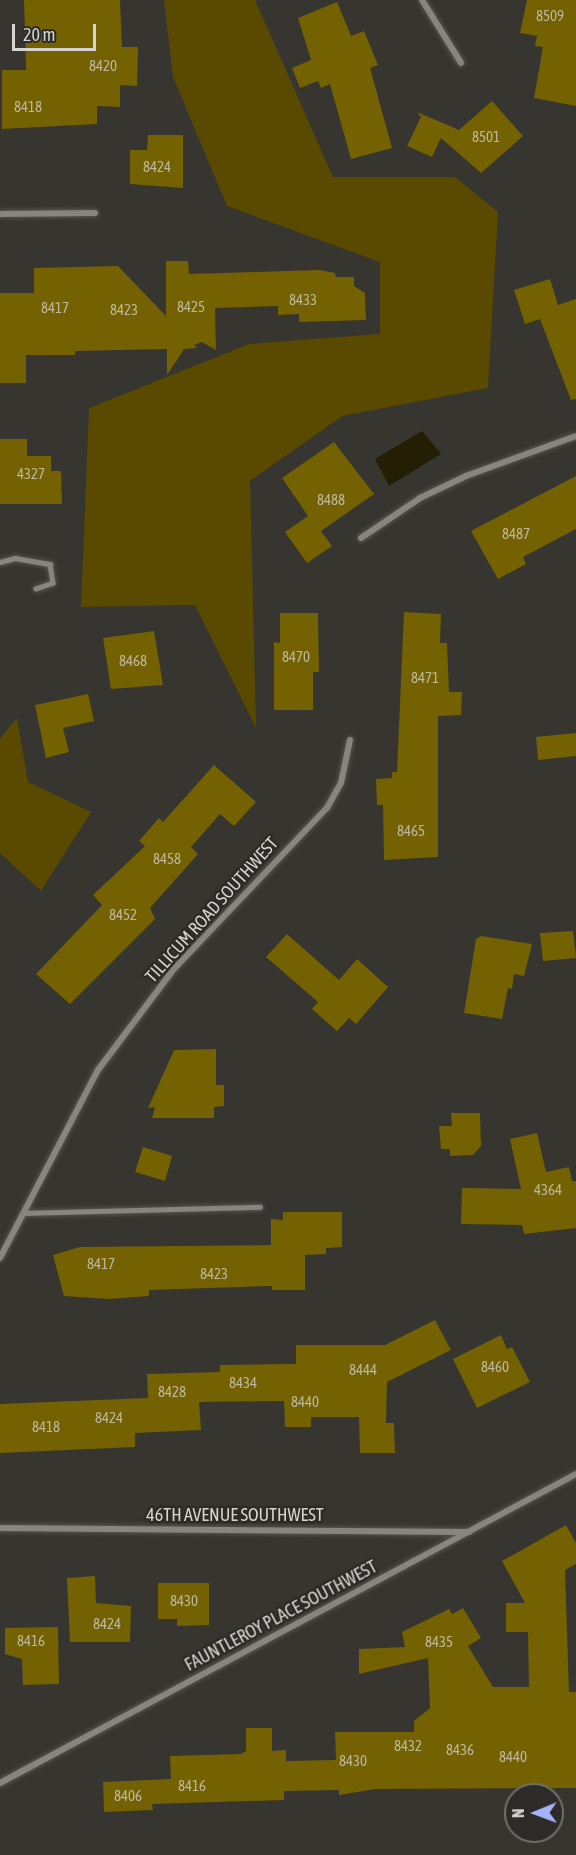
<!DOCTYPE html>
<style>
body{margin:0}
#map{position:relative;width:576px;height:1855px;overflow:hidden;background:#363530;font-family:"Asap Condensed",sans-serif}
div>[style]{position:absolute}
.green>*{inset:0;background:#594a00}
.water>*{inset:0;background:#241e05}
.building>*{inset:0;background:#736102}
.roads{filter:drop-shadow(0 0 2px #555450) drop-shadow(0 0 2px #555450)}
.lane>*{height:4.5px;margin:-2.25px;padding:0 2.25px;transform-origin:2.25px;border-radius:2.25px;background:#878580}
.street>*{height:6px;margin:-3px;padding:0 3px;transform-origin:3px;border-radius:3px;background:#878580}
span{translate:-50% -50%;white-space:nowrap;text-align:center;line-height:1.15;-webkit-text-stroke:5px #2c2b27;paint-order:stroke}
.number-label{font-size:15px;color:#bcb79d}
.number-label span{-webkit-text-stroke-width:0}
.street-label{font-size:18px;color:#d4d4d1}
.north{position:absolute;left:504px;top:1783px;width:60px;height:60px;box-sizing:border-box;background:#2c2b27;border:2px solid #6f6f6b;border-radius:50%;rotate:269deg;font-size:16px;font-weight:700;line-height:24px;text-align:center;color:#d4d4d1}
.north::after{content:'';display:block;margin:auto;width:21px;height:27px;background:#a4b2fc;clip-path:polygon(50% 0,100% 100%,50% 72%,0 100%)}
.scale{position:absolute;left:12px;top:24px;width:84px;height:27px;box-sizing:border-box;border:3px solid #d4d4d1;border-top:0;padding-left:8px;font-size:18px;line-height:21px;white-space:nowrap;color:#d4d4d1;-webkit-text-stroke:4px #2c2b27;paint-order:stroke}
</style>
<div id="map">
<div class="green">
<i style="clip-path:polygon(164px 0,255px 0,333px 177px,455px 177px,498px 212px,488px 388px,342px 416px,250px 481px,256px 728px,195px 605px,81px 607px,89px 408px,249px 344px,380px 334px,380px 262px,227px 206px,173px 77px)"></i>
<i style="clip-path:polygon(17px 718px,28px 782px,91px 812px,41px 891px,0 853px,0 739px)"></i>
</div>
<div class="water">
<i style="clip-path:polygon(422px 431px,441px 454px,389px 486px,375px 459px)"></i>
</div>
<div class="building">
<i style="clip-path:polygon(24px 0,120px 0,122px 47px,138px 47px,137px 86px,120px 85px,120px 107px,97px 106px,97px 124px,2px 129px,2px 70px,26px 70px)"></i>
<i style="clip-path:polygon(527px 0,576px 0,576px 106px,534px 98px,543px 47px,535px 46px,537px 36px,520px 33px)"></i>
<i style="clip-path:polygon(337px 2px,351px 36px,364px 31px,378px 65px,370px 68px,392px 148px,351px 159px,330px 84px,321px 88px,318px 81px,300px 88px,292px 68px,311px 60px,298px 18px)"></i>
<i style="clip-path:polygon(492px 101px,523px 136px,481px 173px,441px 138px,432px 157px,407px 146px,421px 117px,417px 112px,459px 130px)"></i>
<i style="clip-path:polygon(148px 135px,183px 135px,183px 188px,130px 184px,130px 150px,147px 150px)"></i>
<i style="clip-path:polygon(166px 261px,188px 261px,189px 274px,320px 270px,335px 273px,336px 277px,354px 277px,354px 286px,365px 293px,366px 320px,299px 322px,299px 314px,278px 315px,278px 306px,215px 308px,216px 350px,202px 342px,194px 345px,197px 348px,184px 349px,167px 375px,167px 349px,75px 351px,75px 355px,26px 355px,26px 383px,0 383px,0 293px,34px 293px,34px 268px,118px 266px,166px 316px)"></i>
<i style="clip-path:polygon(550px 279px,558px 305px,576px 299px,576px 399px,571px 400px,540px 319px,525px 324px,514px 290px)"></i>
<i style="clip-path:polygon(0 439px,27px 439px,27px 456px,51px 456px,51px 471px,61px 471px,62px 504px,0 504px)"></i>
<i style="clip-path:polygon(334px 442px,374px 494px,321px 531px,332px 546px,307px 563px,285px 532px,308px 516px,282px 478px)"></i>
<i style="clip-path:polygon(576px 476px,576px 529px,523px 557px,526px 564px,498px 579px,471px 531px)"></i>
<i style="clip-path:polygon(404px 612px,441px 614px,440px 643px,447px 643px,449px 692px,462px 692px,461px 715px,438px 716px,438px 857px,384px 860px,383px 805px,377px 805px,376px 779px,392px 778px,392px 772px,397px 772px)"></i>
<i style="clip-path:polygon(280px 613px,318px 613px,319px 672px,313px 672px,313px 710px,274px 710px,274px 642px,280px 643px)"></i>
<i style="clip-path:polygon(154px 631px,163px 685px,111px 689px,103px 638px)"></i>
<i style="clip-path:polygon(88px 694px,94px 721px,63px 728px,69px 752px,46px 758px,35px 705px)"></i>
<i style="clip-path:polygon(576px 733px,576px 756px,538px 760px,536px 737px)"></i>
<i style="clip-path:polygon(214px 765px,256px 802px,234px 826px,220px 814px,191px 847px,198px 854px,150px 908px,155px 919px,70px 1004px,36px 974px,102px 905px,93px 895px,145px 846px,139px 841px,159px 818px,163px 822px)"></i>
<i style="clip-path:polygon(573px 931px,576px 958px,543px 961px,540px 933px)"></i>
<i style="clip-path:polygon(287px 934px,339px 980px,357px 959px,388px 987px,356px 1024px,349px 1018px,337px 1031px,312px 1009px,318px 1002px,266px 957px)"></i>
<i style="clip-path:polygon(481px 936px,532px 944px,524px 976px,514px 974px,512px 989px,508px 988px,502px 1019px,464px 1013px,476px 939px)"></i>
<i style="clip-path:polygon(216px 1049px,216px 1085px,224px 1085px,224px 1106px,214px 1107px,214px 1118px,152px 1118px,155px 1107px,148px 1108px,174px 1050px)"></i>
<i style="clip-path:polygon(451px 1113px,480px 1113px,481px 1146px,473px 1155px,450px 1156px,450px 1149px,441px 1149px,439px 1126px,452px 1126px)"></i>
<i style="clip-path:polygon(537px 1133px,546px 1172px,569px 1167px,572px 1181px,576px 1181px,576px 1228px,524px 1234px,522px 1225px,461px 1224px,462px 1188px,521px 1189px,510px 1139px)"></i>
<i style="clip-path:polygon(143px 1147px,172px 1156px,165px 1181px,135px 1172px)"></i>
<i style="clip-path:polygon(283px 1212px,342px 1212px,342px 1247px,326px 1248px,326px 1254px,305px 1255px,305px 1290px,272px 1290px,272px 1286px,149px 1290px,149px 1296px,109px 1299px,64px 1296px,53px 1255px,80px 1247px,271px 1245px,271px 1219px,283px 1220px)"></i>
<i style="clip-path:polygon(435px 1320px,451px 1350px,387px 1382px,386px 1423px,394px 1423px,395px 1453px,360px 1453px,359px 1417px,311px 1417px,311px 1427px,285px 1427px,284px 1401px,199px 1402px,201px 1430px,135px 1433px,135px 1447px,0 1453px,0 1404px,148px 1398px,147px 1374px,220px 1372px,220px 1365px,296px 1364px,296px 1345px,385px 1345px)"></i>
<i style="clip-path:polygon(501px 1335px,507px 1349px,512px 1347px,530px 1382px,477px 1408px,453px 1359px)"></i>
<i style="clip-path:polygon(566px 1525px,576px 1543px,576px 1564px,565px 1570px,569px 1692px,576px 1692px,576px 1788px,375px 1789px,339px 1795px,339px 1790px,284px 1791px,284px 1800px,152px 1804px,153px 1810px,104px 1812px,103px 1782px,171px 1779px,170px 1756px,241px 1754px,246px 1751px,246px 1728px,272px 1728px,272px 1751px,286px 1750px,286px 1761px,336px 1760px,335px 1732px,414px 1732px,414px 1721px,430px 1708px,428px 1658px,359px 1674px,359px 1649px,405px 1647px,402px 1632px,449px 1609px,452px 1614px,463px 1608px,481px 1638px,468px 1646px,493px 1687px,529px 1687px,528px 1632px,506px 1632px,506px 1603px,525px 1603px,502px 1561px)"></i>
<i style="clip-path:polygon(95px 1576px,96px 1603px,131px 1606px,130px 1642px,70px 1642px,67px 1578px)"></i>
<i style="clip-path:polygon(158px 1583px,209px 1583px,209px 1625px,177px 1626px,177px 1619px,158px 1619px)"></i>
<i style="clip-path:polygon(58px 1627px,59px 1684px,23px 1685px,22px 1659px,5px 1654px,5px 1628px)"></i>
</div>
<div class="roads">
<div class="lane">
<i style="left:0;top:562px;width:16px;rotate:-15deg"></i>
<i style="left:15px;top:558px;width:36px;rotate:10deg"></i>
<i style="left:50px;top:564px;width:19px;rotate:81deg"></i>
<i style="left:53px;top:583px;width:18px;rotate:161deg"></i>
<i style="left:23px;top:1213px;width:237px;rotate:-1.5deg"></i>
</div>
<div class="street">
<i style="left:422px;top:0;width:74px;rotate:58.2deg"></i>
<i style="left:0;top:214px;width:95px;rotate:-0.6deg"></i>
<i style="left:361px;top:538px;width:71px;rotate:-34.1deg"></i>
<i style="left:420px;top:498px;width:51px;rotate:-25.6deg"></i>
<i style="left:466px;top:476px;width:117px;rotate:-20deg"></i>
<i style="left:0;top:1258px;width:212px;rotate:-62.5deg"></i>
<i style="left:98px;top:1070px;width:125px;rotate:-53.1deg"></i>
<i style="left:173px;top:970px;width:224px;rotate:-46.5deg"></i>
<i style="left:327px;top:808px;width:29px;rotate:-61deg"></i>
<i style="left:341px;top:783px;width:44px;rotate:-78.2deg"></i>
<i style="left:0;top:1528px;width:469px;rotate:0.5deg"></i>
<i style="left:0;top:1783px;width:654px;rotate:-28.21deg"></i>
</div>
</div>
<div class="number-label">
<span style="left:550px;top:16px">8509</span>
<span style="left:103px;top:66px">8420</span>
<span style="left:28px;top:107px">8418</span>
<span style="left:486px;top:137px">8501</span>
<span style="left:157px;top:167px">8424</span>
<span style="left:303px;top:300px">8433</span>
<span style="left:191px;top:307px">8425</span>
<span style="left:55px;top:308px">8417</span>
<span style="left:124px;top:310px">8423</span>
<span style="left:31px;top:474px">4327</span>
<span style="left:331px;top:500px">8488</span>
<span style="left:516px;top:534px">8487</span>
<span style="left:296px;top:657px">8470</span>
<span style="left:133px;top:661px">8468</span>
<span style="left:425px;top:678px">8471</span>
<span style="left:411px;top:831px">8465</span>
<span style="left:167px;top:859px">8458</span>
<span style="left:123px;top:915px">8452</span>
<span style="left:548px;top:1190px">4364</span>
<span style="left:101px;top:1264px">8417</span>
<span style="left:214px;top:1274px">8423</span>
<span style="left:495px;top:1367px">8460</span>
<span style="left:363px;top:1370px">8444</span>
<span style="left:243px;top:1383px">8434</span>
<span style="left:172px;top:1392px">8428</span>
<span style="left:305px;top:1402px">8440</span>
<span style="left:109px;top:1418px">8424</span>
<span style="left:46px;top:1427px">8418</span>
<span style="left:184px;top:1601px">8430</span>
<span style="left:107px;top:1624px">8424</span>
<span style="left:31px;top:1641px">8416</span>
<span style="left:439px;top:1642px">8435</span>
<span style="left:408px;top:1746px">8432</span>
<span style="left:460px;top:1750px">8436</span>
<span style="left:513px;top:1757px">8440</span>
<span style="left:353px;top:1761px">8430</span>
<span style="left:192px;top:1786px">8416</span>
<span style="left:128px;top:1796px">8406</span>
</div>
<div class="street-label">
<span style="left:212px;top:910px;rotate:-48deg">TILLICUM ROAD SOUTHWEST</span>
<span style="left:235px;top:1515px">46TH AVENUE SOUTHWEST</span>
<span style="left:281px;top:1616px;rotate:-28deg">FAUNTLEROY PLACE SOUTHWEST</span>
</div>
<div class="north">N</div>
<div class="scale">20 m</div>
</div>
